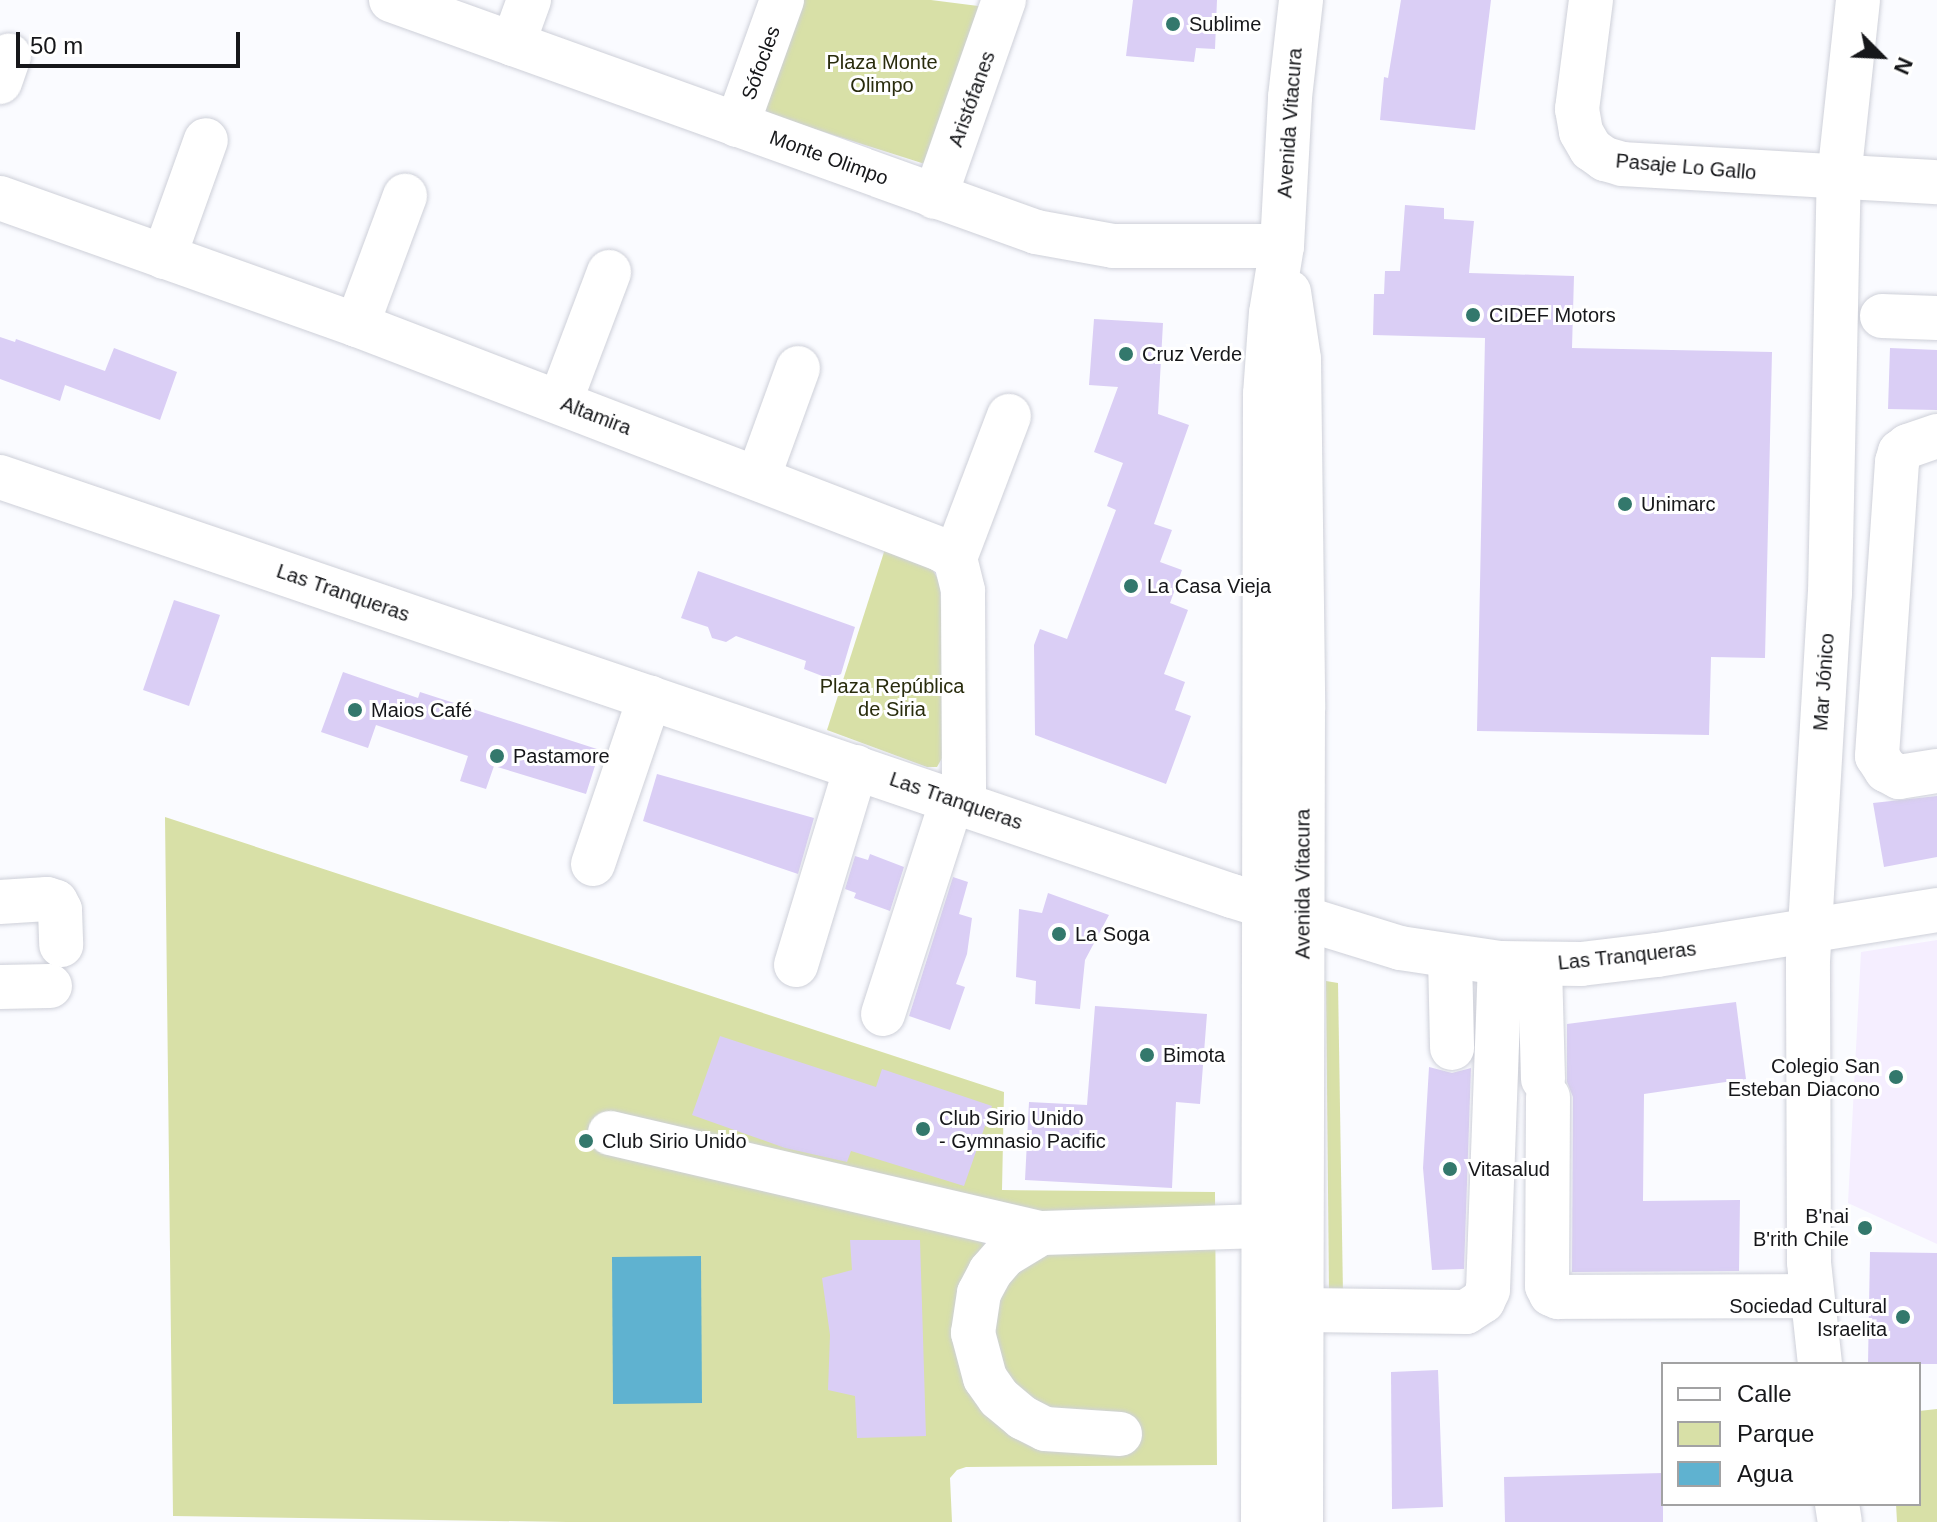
<!DOCTYPE html>
<meta charset="utf-8">
<style>
body{margin:0}
#map{position:relative;width:1937px;height:1522px;overflow:hidden;background:#fafbff;font-family:Arial,sans-serif}
div>[style]{position:absolute}
.education>*{inset:0;background:#f5eeff}
.green>*{inset:0;background:#d8e0a7}
.water>*{inset:0;background:#5fb2d0}
.building>*{inset:0;background:#dacef5}
.roads{filter:drop-shadow(0 0 2px #ced0d9) drop-shadow(0 0 2px #ced0d9)}
.minor>*{height:44px;margin:-22px;padding:0 22px;transform-origin:22px;border-radius:22px;background:#fff}
.major>*{height:44px;margin:-22px;padding:0 22px;transform-origin:22px;border-radius:22px;background:#fff}
.dots>*{width:22px;height:22px;translate:-50% -50%;box-sizing:border-box;border:4px solid #fff;border-radius:50%}
span{translate:-50% -50%;white-space:nowrap;text-align:center;line-height:1.15;-webkit-text-stroke:6px #fff;paint-order:stroke}
.poi-label{font-size:20px;color:#16171a}
.left{translate:0 -50%;text-align:left}
.right{translate:-100% -50%;text-align:right}
.park-label{font-size:20px;color:#292c0d}
.street-label{font-size:20px;color:#16171a}
.legend{position:absolute;left:1661px;top:1362px;width:260px;height:144px;box-sizing:border-box;background:#fff;border:2px solid #a2a2a3;margin:0;padding:10px 14px;list-style:none;font-size:24px;color:#16171a}
.legend li{display:flex;align-items:center;gap:16px;height:40px}
.legend b{width:40px;border:2px solid #a2a2a3}
.north{position:absolute;left:1841px;top:16px;width:80px;height:80px;-webkit-text-stroke:6px #fff;paint-order:stroke;rotate:114deg;font-size:22px;font-weight:700;line-height:32px;text-align:center;color:#16171a}
.north::after{content:'';display:block;margin:auto;width:28px;height:36px;background:#16171a;clip-path:polygon(50% 0,100% 100%,50% 72%,0 100%)}
.scale{position:absolute;left:16px;top:32px;width:224px;height:36px;box-sizing:border-box;border:4px solid #16171a;border-top:0;padding-left:10px;font-size:24px;line-height:28px;white-space:nowrap;color:#16171a;-webkit-text-stroke:6px #fff;paint-order:stroke}
</style>
<div id="map">
<div class="education">
<i style="clip-path:polygon(1937px 940px,1937px 1244px,1848px 1203px,1861px 952px)"></i>
</div>
<div class="green">
<i style="clip-path:polygon(797px 0,931px 0,986px 7px,928px 165px,761px 112px)"></i>
<i style="clip-path:polygon(885px 549px,930px 565px,940px 583px,946px 751px,937px 767px,927px 767px,827px 730px)"></i>
<i style="clip-path:polygon(165px 817px,1004px 1092px,1002px 1190px,1215px 1192px,1217px 1465px,966px 1467px,957px 1470px,950px 1478px,952px 1522px,567px 1522px,173px 1516px)"></i>
<i style="clip-path:polygon(1326px 981px,1338px 983px,1343px 1295px,1329px 1294px)"></i>
<i style="clip-path:polygon(1937px 1409px,1937px 1522px,1897px 1522px,1896px 1504px,1919px 1504px,1919px 1411px)"></i>
</div>
<div class="water">
<i style="clip-path:polygon(701px 1256px,702px 1403px,613px 1404px,612px 1257px)"></i>
</div>
<div class="building">
<i style="clip-path:polygon(1133px 0,1217px 0,1215px 49px,1196px 48px,1194px 62px,1126px 56px)"></i>
<i style="clip-path:polygon(1401px 0,1491px 0,1475px 130px,1380px 120px,1384px 77px,1388px 78px)"></i>
<i style="clip-path:polygon(1405px 205px,1444px 208px,1444px 219px,1474px 221px,1469px 273px,1574px 276px,1572px 348px,1772px 352px,1765px 658px,1711px 657px,1709px 735px,1477px 731px,1485px 338px,1373px 335px,1374px 294px,1384px 294px,1385px 271px,1400px 271px)"></i>
<i style="clip-path:polygon(1094px 319px,1163px 323px,1158px 414px,1189px 425px,1154px 524px,1172px 530px,1160px 562px,1182px 570px,1170px 603px,1188px 610px,1164px 674px,1185px 682px,1175px 710px,1191px 716px,1166px 784px,1035px 735px,1034px 645px,1040px 629px,1067px 639px,1116px 510px,1107px 506px,1123px 463px,1094px 452px,1118px 387px,1089px 385px)"></i>
<i style="clip-path:polygon(0 337px,15px 342px,16px 339px,105px 371px,114px 348px,177px 372px,160px 420px,65px 385px,60px 401px,0 379px)"></i>
<i style="clip-path:polygon(1890px 348px,1937px 350px,1937px 410px,1888px 409px)"></i>
<i style="clip-path:polygon(698px 571px,855px 627px,841px 674px,830px 679px,804px 669px,806px 661px,736px 636px,726px 642px,712px 638px,708px 627px,681px 618px)"></i>
<i style="clip-path:polygon(174px 600px,220px 615px,189px 706px,143px 690px)"></i>
<i style="clip-path:polygon(343px 672px,418px 698px,420px 692px,600px 750px,586px 794px,494px 766px,486px 789px,460px 781px,468px 756px,376px 725px,368px 748px,321px 732px)"></i>
<i style="clip-path:polygon(657px 774px,814px 818px,798px 874px,643px 821px)"></i>
<i style="clip-path:polygon(1937px 796px,1937px 857px,1884px 867px,1873px 803px)"></i>
<i style="clip-path:polygon(870px 854px,904px 867px,890px 911px,854px 898px,856px 893px,845px 889px,855px 856px,868px 860px)"></i>
<i style="clip-path:polygon(953px 877px,968px 882px,959px 914px,972px 918px,967px 954px,956px 984px,965px 987px,950px 1030px,909px 1016px)"></i>
<i style="clip-path:polygon(1048px 893px,1109px 915px,1085px 960px,1080px 1009px,1035px 1004px,1036px 981px,1016px 977px,1019px 909px,1042px 913px)"></i>
<i style="clip-path:polygon(1736px 1002px,1746px 1079px,1644px 1094px,1643px 1201px,1740px 1200px,1739px 1271px,1572px 1272px,1573px 1097px,1567px 1082px,1567px 1024px)"></i>
<i style="clip-path:polygon(1095px 1006px,1207px 1014px,1200px 1104px,1176px 1102px,1172px 1188px,1025px 1180px,1029px 1102px,1087px 1105px)"></i>
<i style="clip-path:polygon(720px 1036px,876px 1087px,882px 1069px,992px 1106px,964px 1186px,851px 1151px,847px 1162px,785px 1148px,692px 1115px)"></i>
<i style="clip-path:polygon(1429px 1067px,1452px 1073px,1471px 1068px,1464px 1269px,1432px 1270px,1423px 1168px)"></i>
<i style="clip-path:polygon(850px 1240px,920px 1240px,926px 1436px,857px 1438px,855px 1396px,828px 1390px,830px 1335px,822px 1278px,852px 1270px)"></i>
<i style="clip-path:polygon(1870px 1252px,1937px 1253px,1937px 1364px,1868px 1364px)"></i>
<i style="clip-path:polygon(1438px 1370px,1443px 1507px,1392px 1509px,1391px 1372px)"></i>
<i style="clip-path:polygon(1663px 1473px,1663px 1522px,1505px 1522px,1504px 1477px)"></i>
</div>
<div class="roads">
<div class="minor">
<i style="left:391px;top:0;width:685px;rotate:19.78deg"></i>
<i style="left:1036px;top:232px;width:78px;rotate:10.3deg"></i>
<i style="left:1113px;top:246px;width:169px"></i>
<i style="left:1591px;top:0;width:110px;rotate:97.3deg"></i>
<i style="left:1577px;top:109px;width:23px;rotate:80deg"></i>
<i style="left:1581px;top:132px;width:20px;rotate:60deg"></i>
<i style="left:1591px;top:149px;width:17px;rotate:36deg"></i>
<i style="left:1605px;top:159px;width:18px;rotate:16deg"></i>
<i style="left:1622px;top:164px;width:316px;rotate:3.3deg"></i>
<i style="left:513px;top:44px;width:47px;rotate:-70deg"></i>
<i style="left:0;top:82px;width:28px;rotate:-71deg"></i>
<i style="left:737px;top:125px;width:133px;rotate:-70.2deg"></i>
<i style="left:935px;top:197px;width:209px;rotate:-70.7deg"></i>
<i style="left:0;top:198px;width:379px;rotate:19.6deg"></i>
<i style="left:357px;top:325px;width:625px;rotate:21.02deg"></i>
<i style="left:940px;top:549px;width:17px;rotate:31deg"></i>
<i style="left:955px;top:558px;width:34px;rotate:76deg"></i>
<i style="left:963px;top:591px;width:213px;rotate:89.7deg"></i>
<i style="left:164px;top:257px;width:124px;rotate:-70.3deg"></i>
<i style="left:1882px;top:316px;width:55px;rotate:2.1deg"></i>
<i style="left:357px;top:325px;width:138px;rotate:-69.6deg"></i>
<i style="left:560px;top:402px;width:139px;rotate:-69.3deg"></i>
<i style="left:1937px;top:436px;width:31px;rotate:161deg"></i>
<i style="left:1908px;top:446px;width:10px;rotate:143deg"></i>
<i style="left:1900px;top:452px;width:10px;rotate:107deg"></i>
<i style="left:1897px;top:462px;width:295px;rotate:93.9deg"></i>
<i style="left:1877px;top:756px;width:17px;rotate:57deg"></i>
<i style="left:1886px;top:770px;width:15px;rotate:28deg"></i>
<i style="left:1899px;top:777px;width:38px;rotate:-9deg"></i>
<i style="left:0;top:477px;width:1301px;rotate:18.78deg"></i>
<i style="left:1232px;top:896px;width:176px;rotate:17.2deg"></i>
<i style="left:1400px;top:948px;width:101px;rotate:8.5deg"></i>
<i style="left:1500px;top:963px;width:81px;rotate:0.7deg"></i>
<i style="left:1581px;top:964px;width:77px;rotate:-6.8deg"></i>
<i style="left:1657px;top:955px;width:284px;rotate:-9.1deg"></i>
<i style="left:758px;top:478px;width:117px;rotate:-70deg"></i>
<i style="left:955px;top:558px;width:152px;rotate:-69.2deg"></i>
<i style="left:593px;top:864px;width:176px;rotate:-71.2deg"></i>
<i style="left:0;top:902px;width:47px;rotate:-3.7deg"></i>
<i style="left:47px;top:899px;width:9px;rotate:18deg"></i>
<i style="left:56px;top:902px;width:9px;rotate:63deg"></i>
<i style="left:60px;top:910px;width:35px;rotate:88deg"></i>
<i style="left:1450px;top:957px;width:91px;rotate:88.7deg"></i>
<i style="left:796px;top:965px;width:207px;rotate:-73.1deg"></i>
<i style="left:1540px;top:965px;width:114px;rotate:88.5deg"></i>
<i style="left:0;top:987px;width:50px;rotate:-1.1deg"></i>
<i style="left:883px;top:1014px;width:225px;rotate:-72.1deg"></i>
<i style="left:1548px;top:1097px;width:189px;rotate:90.3deg"></i>
<i style="left:1547px;top:1286px;width:9px;rotate:63deg"></i>
<i style="left:1551px;top:1294px;width:8px;rotate:23deg"></i>
<i style="left:1558px;top:1297px;width:254px;rotate:-0.2deg"></i>
<i style="left:610px;top:1133px;width:442px;rotate:13.1deg"></i>
<i style="left:1302px;top:1310px;width:164px;rotate:0.7deg"></i>
<i style="left:1466px;top:1312px;width:20px;rotate:-33deg"></i>
<i style="left:1483px;top:1301px;width:12px;rotate:-66deg"></i>
<i style="left:1488px;top:1290px;width:327px;rotate:-87.9deg"></i>
<i style="left:1820px;top:1364px;width:103px;rotate:-96.2deg"></i>
<i style="left:1809px;top:1262px;width:301px;rotate:-90.2deg"></i>
<i style="left:1808px;top:961px;width:368px;rotate:-86.6deg"></i>
<i style="left:1830px;top:594px;width:416px;rotate:-88.8deg"></i>
<i style="left:1839px;top:178px;width:179px;rotate:-83.9deg"></i>
<i style="left:1120px;top:1434px;width:75px;rotate:-176.2deg"></i>
<i style="left:1045px;top:1429px;width:25px;rotate:-153deg"></i>
<i style="left:1023px;top:1418px;width:31px;rotate:-140deg"></i>
<i style="left:999px;top:1398px;width:24px;rotate:-125deg"></i>
<i style="left:985px;top:1378px;width:47px;rotate:-104.9deg"></i>
<i style="left:973px;top:1333px;width:40px;rotate:-81.5deg"></i>
<i style="left:979px;top:1293px;width:24px;rotate:-62deg"></i>
<i style="left:990px;top:1272px;width:23px;rotate:-49deg"></i>
<i style="left:1005px;top:1255px;width:42px;rotate:-31.4deg"></i>
<i style="left:1041px;top:1233px;width:222px;rotate:-1.8deg"></i>
<i style="left:1837px;top:1504px;width:18px;rotate:81deg"></i>
</div>
<div class="major">
<i style="left:1289px;top:292px;width:68px;rotate:81.5deg"></i>
<i style="left:1299px;top:359px;width:350px;rotate:89.3deg"></i>
<i style="left:1303px;top:709px;width:813px;rotate:90.14deg"></i>
<i style="left:1263px;top:1522px;width:1128px;rotate:-89.9deg"></i>
<i style="left:1265px;top:394px;width:81px;rotate:-85.8deg"></i>
<i style="left:1271px;top:313px;width:68px;rotate:-80.7deg"></i>
<i style="left:1282px;top:246px;width:149px;rotate:-86.9deg"></i>
<i style="left:1290px;top:97px;width:98px;rotate:-83.5deg"></i>
</div>
</div>
<div class="dots">
<i style="left:1173px;top:24px;background:#33786c"></i>
<i style="left:1473px;top:315px;background:#33786c"></i>
<i style="left:1126px;top:354px;background:#33786c"></i>
<i style="left:1625px;top:504px;background:#33786c"></i>
<i style="left:1131px;top:586px;background:#33786c"></i>
<i style="left:355px;top:710px;background:#33786c"></i>
<i style="left:497px;top:756px;background:#33786c"></i>
<i style="left:1059px;top:934px;background:#33786c"></i>
<i style="left:1147px;top:1055px;background:#33786c"></i>
<i style="left:1896px;top:1077px;background:#33786c"></i>
<i style="left:923px;top:1129px;background:#33786c"></i>
<i style="left:586px;top:1141px;background:#33786c"></i>
<i style="left:1450px;top:1169px;background:#33786c"></i>
<i style="left:1865px;top:1228px;background:#33786c"></i>
<i style="left:1903px;top:1317px;background:#33786c"></i>
</div>
<div class="poi-label">
<span class="left" style="left:1189px;top:24px">Sublime</span>
<span class="left" style="left:1489px;top:315px">CIDEF Motors</span>
<span class="left" style="left:1142px;top:354px">Cruz Verde</span>
<span class="left" style="left:1641px;top:504px">Unimarc</span>
<span class="left" style="left:1147px;top:586px">La Casa Vieja</span>
<span class="left" style="left:371px;top:710px">Maios Café</span>
<span class="left" style="left:513px;top:756px">Pastamore</span>
<span class="left" style="left:1075px;top:934px">La Soga</span>
<span class="left" style="left:1163px;top:1055px">Bimota</span>
<span class="right" style="left:1880px;top:1078px">Colegio San<br>Esteban Diacono</span>
<span class="left" style="left:939px;top:1130px">Club Sirio Unido<br>- Gymnasio Pacific</span>
<span class="left" style="left:602px;top:1141px">Club Sirio Unido</span>
<span class="left" style="left:1468px;top:1169px">Vitasalud</span>
<span class="right" style="left:1849px;top:1228px">B'nai<br>B'rith Chile</span>
<span class="right" style="left:1887px;top:1318px">Sociedad Cultural<br>Israelita</span>
</div>
<div class="park-label">
<span style="left:882px;top:74px">Plaza Monte<br>Olimpo</span>
<span style="left:892px;top:698px">Plaza República<br>de Siria</span>
</div>
<div class="street-label">
<span style="left:761px;top:63px;rotate:-70deg">Sófocles</span>
<span style="left:972px;top:99px;rotate:-70deg">Aristófanes</span>
<span style="left:1290px;top:123px;rotate:-86deg">Avenida Vitacura</span>
<span style="left:829px;top:158px;rotate:20deg">Monte Olimpo</span>
<span style="left:1686px;top:167px;rotate:5deg">Pasaje Lo Gallo</span>
<span style="left:596px;top:416px;rotate:21deg">Altamira</span>
<span style="left:343px;top:593px;rotate:19deg">Las Tranqueras</span>
<span style="left:1824px;top:682px;rotate:-86deg">Mar Jónico</span>
<span style="left:956px;top:801px;rotate:19deg">Las Tranqueras</span>
<span style="left:1303px;top:884px;rotate:-90deg">Avenida Vitacura</span>
<span style="left:1627px;top:956px;rotate:-6deg">Las Tranqueras</span>
</div>
<ul class="legend">
<li><b style="height:10px;background:#fff"></b>Calle</li>
<li><b style="height:22px;background:#d8e0a7"></b>Parque</li>
<li><b style="height:22px;background:#5fb2d0"></b>Agua</li>
</ul>
<div class="north">N</div>
<div class="scale">50 m</div>
</div>
